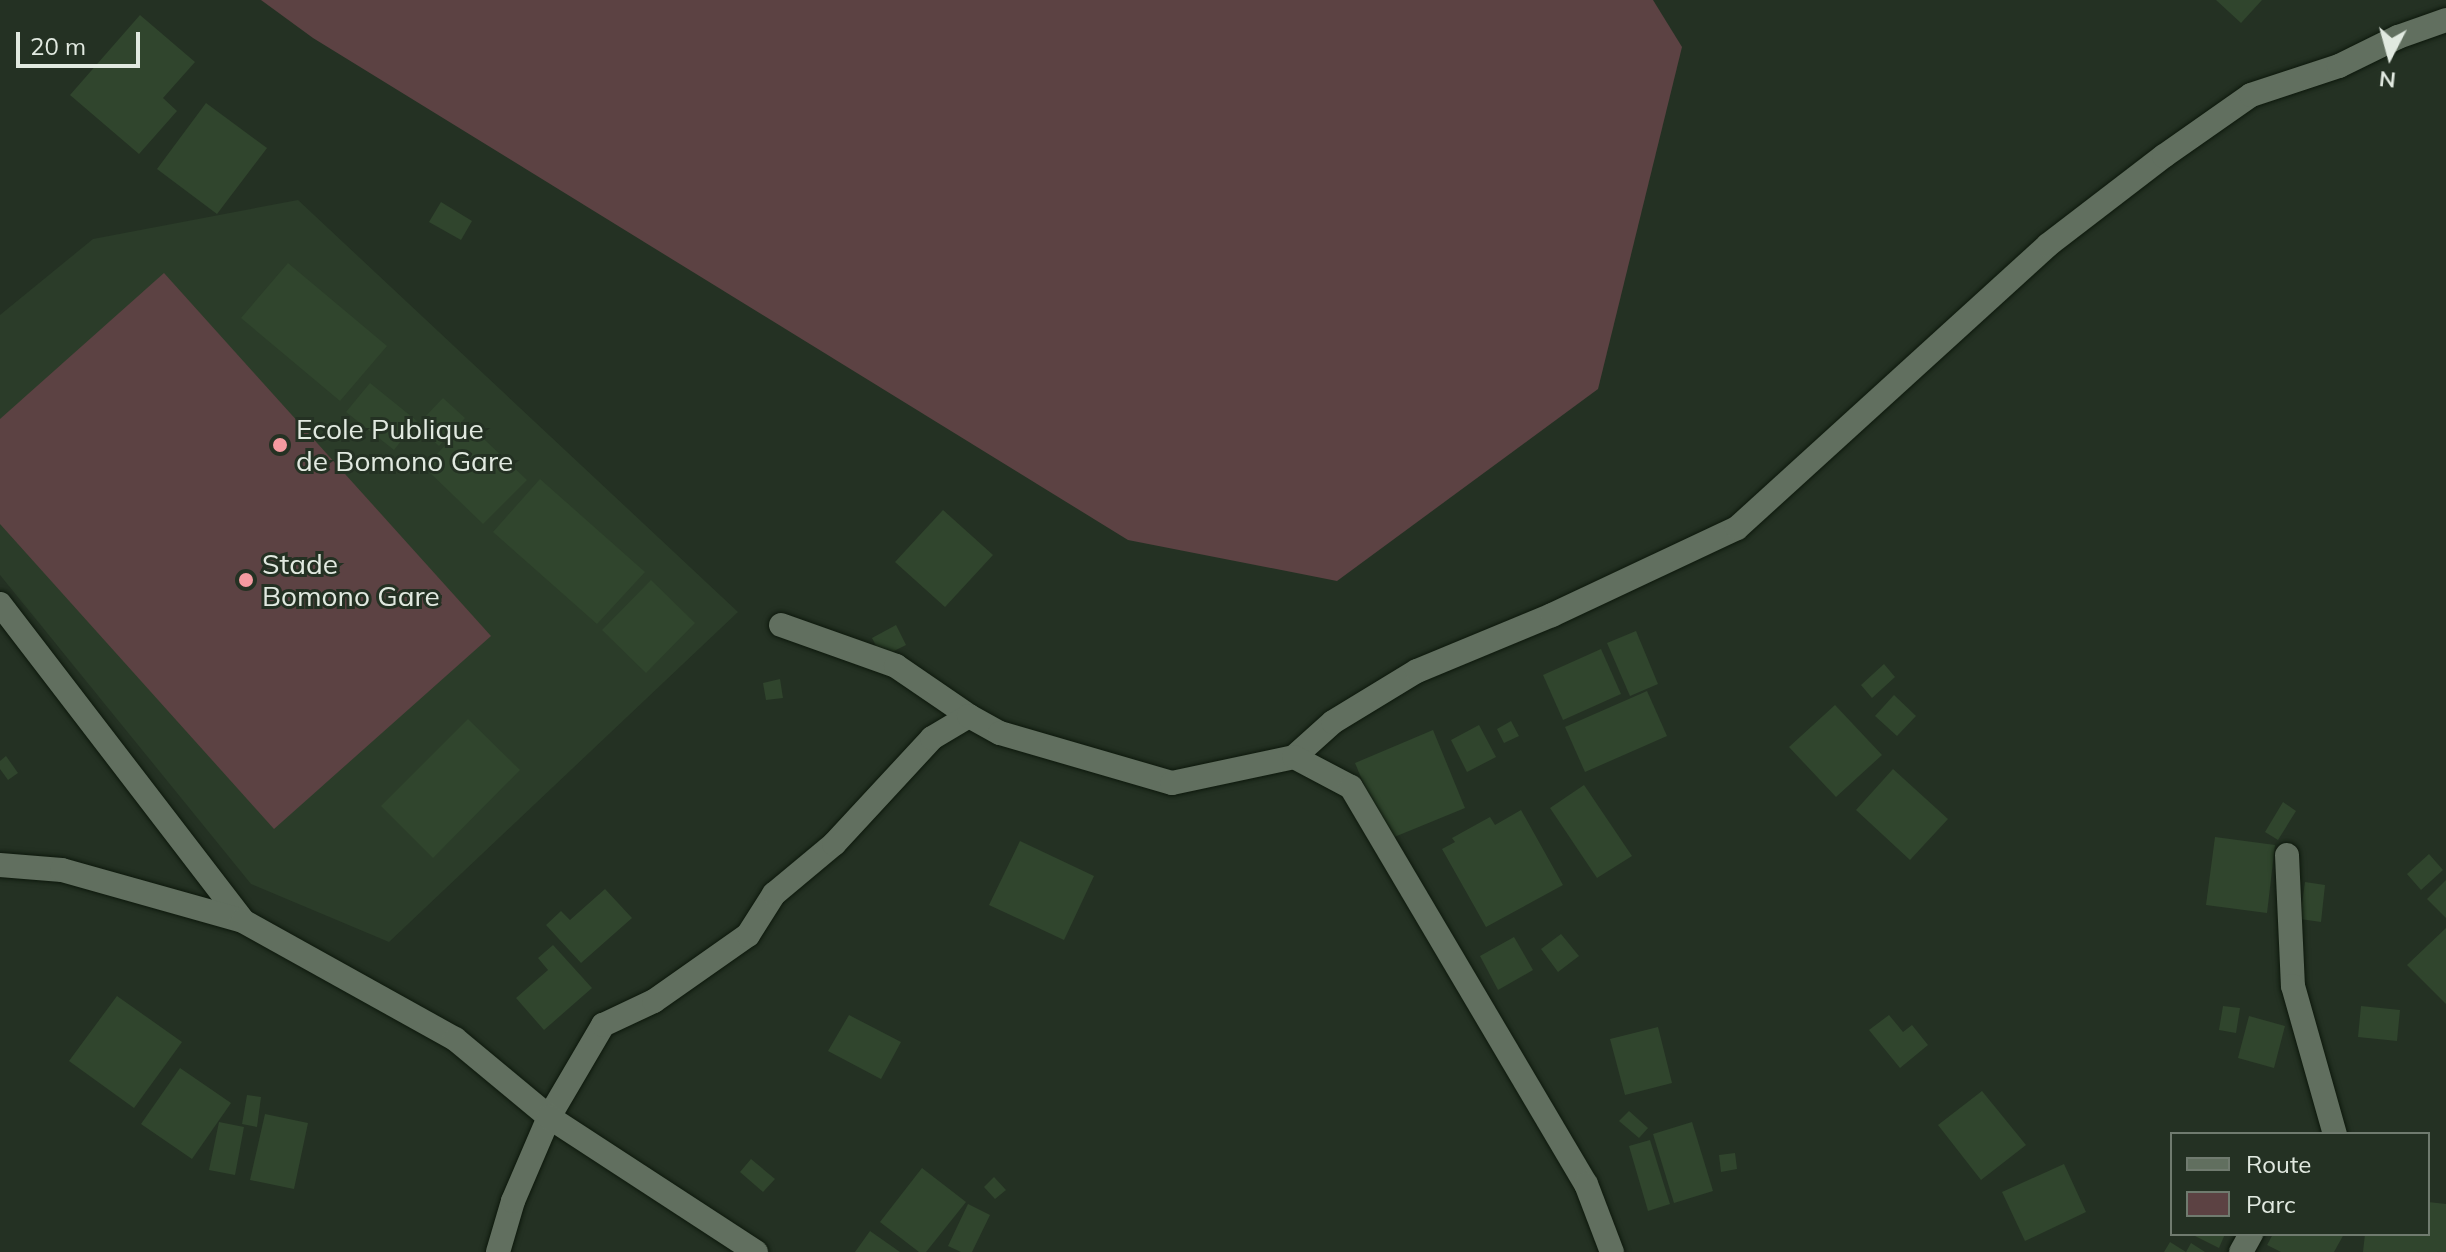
<!DOCTYPE html>
<style>
body{margin:0}
#map{position:relative;width:2446px;height:1252px;overflow:hidden;background:#243123;font-family:Mulish,sans-serif}
div>[style]{position:absolute}
.built>*{inset:0;background:#2b3c29}
.green>*{inset:0;background:#5c4243}
.building>*{inset:0;background:#30452d}
.roads{filter:drop-shadow(0 0 2px #0d180c) drop-shadow(0 0 2px #0d180c)}
.street>*{height:24px;margin:-12px;padding:0 12px;transform-origin:12px;border-radius:12px;background:#616f5f}
.secondary>*{height:24px;margin:-12px;padding:0 12px;transform-origin:12px;border-radius:12px;background:#616f5f}
.dots>*{width:22px;height:22px;translate:-50% -50%;box-sizing:border-box;border:4px solid #243123;border-radius:50%}
span{translate:-50% -50%;white-space:nowrap;text-align:center;line-height:1.15;-webkit-text-stroke:6px #243123;paint-order:stroke}
.poi-label{font-size:28px;color:#e1e9e0}
.left{translate:0 -50%;text-align:left}
.legend{position:absolute;left:2170px;top:1132px;width:260px;height:104px;box-sizing:border-box;background:#243123;border:2px solid #707b6f;margin:0;padding:10px 14px;list-style:none;font-size:24px;color:#e1e9e0}
.legend li{display:flex;align-items:center;gap:16px;height:40px}
.legend b{width:40px;border:2px solid #707b6f}
.north{position:absolute;left:2350px;top:16px;width:80px;height:80px;-webkit-text-stroke:6px #243123;paint-order:stroke;rotate:186deg;font-size:22px;font-weight:700;line-height:32px;text-align:center;color:#e1e9e0}
.north::after{content:'';display:block;margin:auto;width:28px;height:36px;background:#e1e9e0;clip-path:polygon(50% 0,100% 100%,50% 72%,0 100%)}
.scale{position:absolute;left:16px;top:32px;width:124px;height:36px;box-sizing:border-box;border:4px solid #e1e9e0;border-top:0;padding-left:10px;font-size:24px;line-height:28px;white-space:nowrap;color:#e1e9e0;-webkit-text-stroke:6px #243123;paint-order:stroke}
</style>
<div id="map">
<div class="built">
<i style="clip-path:polygon(298px 200px,738px 612px,389px 942px,251px 884px,0 575px,0 315px,93px 239px)"></i>
</div>
<div class="green">
<i style="clip-path:polygon(261px 0,1653px 0,1682px 47px,1598px 389px,1337px 581px,1128px 540px,313px 38px)"></i>
<i style="clip-path:polygon(164px 273px,491px 636px,274px 829px,0 524px,0 419px)"></i>
</div>
<div class="building">
<i style="clip-path:polygon(2216px 0,2262px 0,2241px 23px)"></i>
<i style="clip-path:polygon(140px 15px,195px 62px,163px 98px,177px 111px,139px 154px,70px 95px)"></i>
<i style="clip-path:polygon(206px 103px,267px 148px,217px 214px,157px 169px)"></i>
<i style="clip-path:polygon(441px 202px,472px 221px,461px 240px,429px 222px)"></i>
<i style="clip-path:polygon(288px 263px,387px 346px,340px 401px,241px 318px)"></i>
<i style="clip-path:polygon(370px 383px,417px 421px,394px 450px,346px 412px)"></i>
<i style="clip-path:polygon(443px 398px,465px 418px,439px 446px,422px 431px,427px 424px,422px 420px)"></i>
<i style="clip-path:polygon(467px 423px,527px 480px,483px 524px,424px 467px)"></i>
<i style="clip-path:polygon(540px 479px,645px 572px,597px 624px,493px 532px)"></i>
<i style="clip-path:polygon(943px 510px,993px 555px,945px 607px,895px 562px)"></i>
<i style="clip-path:polygon(651px 580px,695px 623px,646px 673px,602px 630px)"></i>
<i style="clip-path:polygon(896px 625px,906px 645px,882px 657px,872px 638px)"></i>
<i style="clip-path:polygon(1636px 631px,1658px 684px,1630px 696px,1607px 643px)"></i>
<i style="clip-path:polygon(1601px 649px,1621px 694px,1563px 720px,1543px 675px)"></i>
<i style="clip-path:polygon(1884px 664px,1895px 677px,1872px 698px,1861px 685px)"></i>
<i style="clip-path:polygon(780px 679px,783px 698px,766px 700px,763px 683px)"></i>
<i style="clip-path:polygon(1647px 691px,1667px 736px,1585px 772px,1565px 727px)"></i>
<i style="clip-path:polygon(1894px 695px,1916px 716px,1897px 736px,1875px 716px)"></i>
<i style="clip-path:polygon(1835px 705px,1882px 755px,1836px 797px,1789px 747px)"></i>
<i style="clip-path:polygon(468px 719px,520px 770px,433px 858px,381px 806px)"></i>
<i style="clip-path:polygon(1511px 721px,1519px 736px,1504px 743px,1497px 729px)"></i>
<i style="clip-path:polygon(1479px 725px,1496px 757px,1467px 772px,1451px 740px)"></i>
<i style="clip-path:polygon(1433px 730px,1465px 808px,1387px 840px,1355px 763px)"></i>
<i style="clip-path:polygon(6px 756px,18px 773px,8px 780px,0 769px,0 761px)"></i>
<i style="clip-path:polygon(1893px 769px,1948px 819px,1910px 860px,1856px 810px)"></i>
<i style="clip-path:polygon(1584px 785px,1632px 856px,1597px 878px,1550px 808px)"></i>
<i style="clip-path:polygon(2283px 802px,2296px 811px,2278px 840px,2265px 832px)"></i>
<i style="clip-path:polygon(1521px 810px,1563px 885px,1486px 927px,1442px 849px,1455px 842px,1452px 838px,1490px 817px,1495px 825px)"></i>
<i style="clip-path:polygon(2215px 837px,2275px 845px,2267px 913px,2206px 905px)"></i>
<i style="clip-path:polygon(1020px 841px,1094px 876px,1064px 940px,989px 905px)"></i>
<i style="clip-path:polygon(2429px 854px,2443px 870px,2421px 890px,2407px 874px)"></i>
<i style="clip-path:polygon(2446px 880px,2446px 918px,2427px 899px)"></i>
<i style="clip-path:polygon(2305px 882px,2325px 885px,2321px 922px,2300px 919px)"></i>
<i style="clip-path:polygon(605px 889px,632px 918px,581px 963px,546px 925px,561px 911px,570px 920px)"></i>
<i style="clip-path:polygon(2446px 928px,2446px 1004px,2407px 965px)"></i>
<i style="clip-path:polygon(1561px 934px,1579px 956px,1558px 972px,1541px 949px)"></i>
<i style="clip-path:polygon(1514px 937px,1533px 970px,1498px 990px,1480px 956px)"></i>
<i style="clip-path:polygon(553px 945px,592px 988px,544px 1030px,516px 998px,548px 970px,538px 958px)"></i>
<i style="clip-path:polygon(117px 996px,182px 1042px,134px 1108px,69px 1061px)"></i>
<i style="clip-path:polygon(2223px 1006px,2240px 1008px,2236px 1033px,2219px 1030px)"></i>
<i style="clip-path:polygon(2361px 1006px,2400px 1010px,2397px 1041px,2358px 1037px)"></i>
<i style="clip-path:polygon(849px 1015px,901px 1042px,881px 1079px,828px 1051px)"></i>
<i style="clip-path:polygon(1889px 1015px,1903px 1032px,1912px 1025px,1928px 1045px,1900px 1068px,1869px 1030px)"></i>
<i style="clip-path:polygon(2249px 1016px,2285px 1026px,2274px 1068px,2238px 1058px)"></i>
<i style="clip-path:polygon(1658px 1027px,1672px 1083px,1625px 1095px,1610px 1039px)"></i>
<i style="clip-path:polygon(180px 1068px,231px 1103px,192px 1159px,141px 1124px)"></i>
<i style="clip-path:polygon(1982px 1091px,2026px 1145px,1981px 1180px,1938px 1125px)"></i>
<i style="clip-path:polygon(247px 1095px,261px 1097px,257px 1127px,242px 1124px)"></i>
<i style="clip-path:polygon(1629px 1111px,1648px 1128px,1639px 1138px,1619px 1121px)"></i>
<i style="clip-path:polygon(265px 1114px,308px 1123px,294px 1189px,250px 1180px)"></i>
<i style="clip-path:polygon(219px 1122px,244px 1127px,235px 1175px,209px 1170px)"></i>
<i style="clip-path:polygon(1692px 1122px,1713px 1191px,1674px 1203px,1653px 1134px)"></i>
<i style="clip-path:polygon(1650px 1140px,1670px 1204px,1648px 1211px,1629px 1146px)"></i>
<i style="clip-path:polygon(1735px 1153px,1737px 1169px,1721px 1172px,1719px 1155px)"></i>
<i style="clip-path:polygon(751px 1159px,775px 1179px,763px 1192px,740px 1172px)"></i>
<i style="clip-path:polygon(2064px 1164px,2086px 1212px,2025px 1241px,2002px 1192px)"></i>
<i style="clip-path:polygon(922px 1168px,966px 1202px,926px 1252px,919px 1252px,880px 1222px)"></i>
<i style="clip-path:polygon(994px 1177px,1006px 1190px,995px 1199px,984px 1187px)"></i>
<i style="clip-path:polygon(2428px 1202px,2446px 1204px,2446px 1252px,2363px 1252px,2365px 1234px,2428px 1234px)"></i>
<i style="clip-path:polygon(968px 1204px,990px 1215px,972px 1252px,961px 1252px,948px 1246px)"></i>
<i style="clip-path:polygon(870px 1231px,900px 1252px,855px 1252px)"></i>
<i style="clip-path:polygon(2191px 1234px,2225px 1234px,2219px 1248px)"></i>
<i style="clip-path:polygon(2273px 1234px,2344px 1234px,2334px 1252px,2281px 1252px,2267px 1245px)"></i>
<i style="clip-path:polygon(2170px 1242px,2186px 1252px,2191px 1243px,2205px 1252px,2164px 1252px)"></i>
</div>
<div class="roads">
<div class="street">
<i style="left:0;top:604px;width:399px;rotate:52.5deg"></i>
<i style="left:781px;top:625px;width:122px;rotate:19.6deg"></i>
<i style="left:896px;top:666px;width:88px;rotate:34.4deg"></i>
<i style="left:1294px;top:757px;width:52px;rotate:-41.9deg"></i>
<i style="left:1333px;top:722px;width:98px;rotate:-31.3deg"></i>
<i style="left:1417px;top:671px;width:146px;rotate:-22.5deg"></i>
<i style="left:1552px;top:615px;width:204px;rotate:-25.2deg"></i>
<i style="left:1737px;top:528px;width:420px;rotate:-42.3deg"></i>
<i style="left:2048px;top:245px;width:146px;rotate:-37.5deg"></i>
<i style="left:2164px;top:156px;width:106px;rotate:-35deg"></i>
<i style="left:2251px;top:95px;width:93px;rotate:-18.2deg"></i>
<i style="left:2339px;top:66px;width:66px;rotate:-26.2deg"></i>
<i style="left:2398px;top:37px;width:51px;rotate:-19.5deg"></i>
<i style="left:2287px;top:855px;width:131px;rotate:87.4deg"></i>
<i style="left:2293px;top:986px;width:154px;rotate:74.2deg"></i>
<i style="left:498px;top:1252px;width:53px;rotate:-73.6deg"></i>
<i style="left:513px;top:1201px;width:91px;rotate:-66.8deg"></i>
<i style="left:549px;top:1117px;width:107px;rotate:-59.6deg"></i>
<i style="left:603px;top:1025px;width:56px;rotate:-25.2deg"></i>
<i style="left:654px;top:1001px;width:115px;rotate:-35.1deg"></i>
<i style="left:748px;top:935px;width:49px;rotate:-57.6deg"></i>
<i style="left:774px;top:894px;width:78px;rotate:-39.8deg"></i>
<i style="left:834px;top:844px;width:144px;rotate:-47.2deg"></i>
<i style="left:932px;top:738px;width:43px;rotate:-30.7deg"></i>
<i style="left:969px;top:716px;width:35px;rotate:29deg"></i>
<i style="left:1000px;top:733px;width:179px;rotate:16.2deg"></i>
<i style="left:1172px;top:783px;width:125px;rotate:-12deg"></i>
<i style="left:1294px;top:757px;width:64px;rotate:27.8deg"></i>
<i style="left:1351px;top:787px;width:461px;rotate:59.4deg"></i>
<i style="left:1586px;top:1184px;width:73px;rotate:69.1deg"></i>
<i style="left:2241px;top:1252px;width:21px;rotate:-61deg"></i>
</div>
<div class="secondary">
<i style="left:0;top:865px;width:62px;rotate:4.6deg"></i>
<i style="left:62px;top:870px;width:188px;rotate:15.7deg"></i>
<i style="left:243px;top:921px;width:243px;rotate:29.1deg"></i>
<i style="left:455px;top:1039px;width:122px;rotate:39.7deg"></i>
<i style="left:549px;top:1117px;width:247px;rotate:33.1deg"></i>
</div>
</div>
<div class="dots">
<i style="left:280px;top:445px;background:#f49aa0"></i>
<i style="left:246px;top:580px;background:#f49aa0"></i>
</div>
<div class="poi-label">
<span class="left" style="left:296px;top:445px">Ecole Publique<br>de Bomono Gare</span>
<span class="left" style="left:262px;top:580px">Stade<br>Bomono Gare</span>
</div>
<ul class="legend">
<li><b style="height:10px;background:#616f5f"></b>Route</li>
<li><b style="height:22px;background:#5c4243"></b>Parc</li>
</ul>
<div class="north">N</div>
<div class="scale">20 m</div>
</div>
